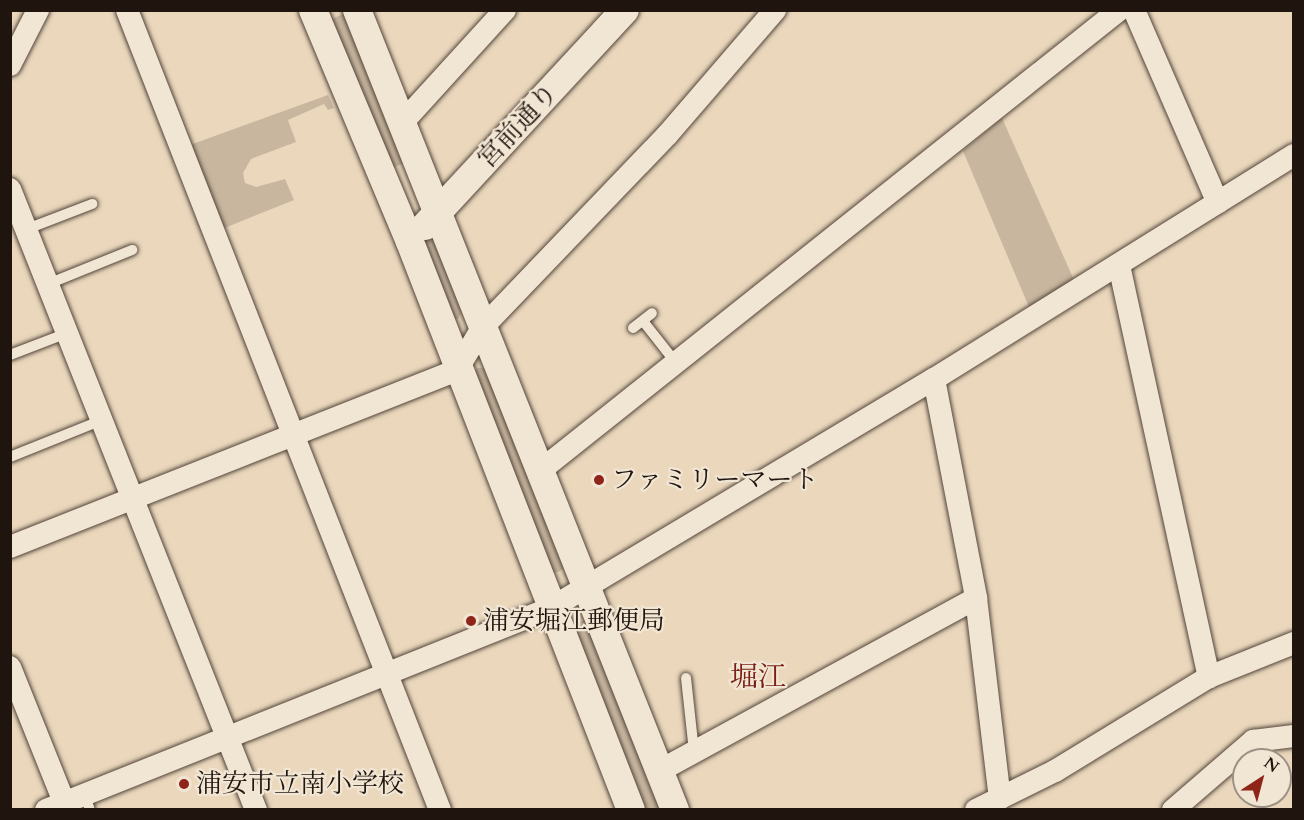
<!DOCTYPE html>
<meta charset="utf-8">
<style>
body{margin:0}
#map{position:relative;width:1304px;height:820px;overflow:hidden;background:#ead7bc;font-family:Cardo,"Noto Serif JP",serif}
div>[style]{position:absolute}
.green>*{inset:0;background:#c8b69f}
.roads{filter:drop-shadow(0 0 2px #52453a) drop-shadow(0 0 2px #52453a)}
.service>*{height:10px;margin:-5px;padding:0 5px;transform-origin:5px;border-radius:5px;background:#f1e5d3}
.minor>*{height:22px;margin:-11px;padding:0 11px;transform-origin:11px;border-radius:11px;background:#f1e5d3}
.tertiary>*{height:28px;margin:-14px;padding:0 14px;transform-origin:14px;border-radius:14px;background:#f1e5d3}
.dots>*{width:16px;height:16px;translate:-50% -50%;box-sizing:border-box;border:3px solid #f1e5d3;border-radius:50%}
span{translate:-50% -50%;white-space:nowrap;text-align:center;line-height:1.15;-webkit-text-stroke:4.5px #f1e5d3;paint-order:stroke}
.street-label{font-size:26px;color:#20140f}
.poi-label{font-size:26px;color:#20140f}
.left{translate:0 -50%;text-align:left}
.quarter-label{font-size:28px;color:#7a1f14}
.frame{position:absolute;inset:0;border:12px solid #20140f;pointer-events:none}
.north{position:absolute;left:1232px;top:748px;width:60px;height:60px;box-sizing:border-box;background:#f1e5d3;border:2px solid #9d9185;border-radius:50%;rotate:36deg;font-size:16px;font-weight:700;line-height:24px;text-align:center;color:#20140f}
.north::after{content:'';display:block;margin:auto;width:21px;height:27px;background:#8f2418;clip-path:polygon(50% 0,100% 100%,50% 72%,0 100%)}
</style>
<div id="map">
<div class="green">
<i style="clip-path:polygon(348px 12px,408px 161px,391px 169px,327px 21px)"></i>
<i style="clip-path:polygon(328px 95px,334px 108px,328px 110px,324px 104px,288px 120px,296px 142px,251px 159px,243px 173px,245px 183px,256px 187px,285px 179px,294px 200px,222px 229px,190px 145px)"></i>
<i style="clip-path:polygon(1002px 118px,1074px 280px,1029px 307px,963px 151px)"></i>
<i style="clip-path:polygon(426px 239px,434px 242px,462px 312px,458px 319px,453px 319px,423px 243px)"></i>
<i style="clip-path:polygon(478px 368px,486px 368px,564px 568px,558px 572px,551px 573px,472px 373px)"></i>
<i style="clip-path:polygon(584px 620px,662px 809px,640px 809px,571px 626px)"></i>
</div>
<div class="roads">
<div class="service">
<i style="left:27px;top:229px;width:70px;rotate:-21deg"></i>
<i style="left:48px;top:284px;width:91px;rotate:-22deg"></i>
<i style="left:643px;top:321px;width:53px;rotate:51.8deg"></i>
<i style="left:633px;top:328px;width:24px;rotate:-38deg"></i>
<i style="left:10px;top:355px;width:61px;rotate:-21.1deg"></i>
<i style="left:10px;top:457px;width:99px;rotate:-21.9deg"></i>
<i style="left:686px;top:678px;width:74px;rotate:83.8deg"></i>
<i style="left:85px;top:795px;width:16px;rotate:72deg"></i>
</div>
<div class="minor">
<i style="left:127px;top:10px;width:859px;rotate:68.63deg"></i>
<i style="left:1134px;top:10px;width:210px;rotate:66.5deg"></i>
<i style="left:10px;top:65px;width:62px;rotate:-63deg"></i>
<i style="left:402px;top:123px;width:153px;rotate:-47.7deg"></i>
<i style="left:10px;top:189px;width:668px;rotate:68.39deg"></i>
<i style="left:1119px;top:265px;width:422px;rotate:77.7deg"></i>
<i style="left:934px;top:379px;width:223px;rotate:79.1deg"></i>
<i style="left:976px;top:598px;width:202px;rotate:83.2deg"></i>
<i style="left:541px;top:470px;width:739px;rotate:-38.51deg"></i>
<i style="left:10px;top:547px;width:481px;rotate:-21.6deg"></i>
<i style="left:457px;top:370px;width:49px;rotate:-59.2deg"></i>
<i style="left:482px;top:328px;width:269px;rotate:-46.2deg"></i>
<i style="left:668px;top:134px;width:164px;rotate:-49.2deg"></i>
<i style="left:10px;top:667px;width:145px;rotate:68.2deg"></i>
<i style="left:661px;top:770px;width:359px;rotate:-28.6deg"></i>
<i style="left:46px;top:810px;width:544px;rotate:-21.8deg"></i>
<i style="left:551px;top:608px;width:446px;rotate:-30.9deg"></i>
<i style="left:934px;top:379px;width:424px;rotate:-31.9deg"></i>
<i style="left:976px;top:810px;width:88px;rotate:-26.3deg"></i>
<i style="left:1055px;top:771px;width:180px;rotate:-31.4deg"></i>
<i style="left:1209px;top:677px;width:92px;rotate:-21.8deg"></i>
<i style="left:1173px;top:810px;width:106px;rotate:-40.8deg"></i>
<i style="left:1253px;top:741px;width:41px;rotate:-7deg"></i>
</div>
<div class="tertiary">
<i style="left:313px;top:10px;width:251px;rotate:67.3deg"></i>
<i style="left:410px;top:242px;width:609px;rotate:68.74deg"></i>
<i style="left:357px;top:10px;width:861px;rotate:68.32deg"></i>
<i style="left:425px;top:226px;width:294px;rotate:-47.2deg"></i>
</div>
</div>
<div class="dots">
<i style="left:599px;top:480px;background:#8f2418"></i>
<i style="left:471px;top:621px;background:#8f2418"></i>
<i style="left:184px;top:784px;background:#8f2418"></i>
</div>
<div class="street-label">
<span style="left:518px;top:126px;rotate:-47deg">宮前通り</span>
</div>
<div class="poi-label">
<span class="left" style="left:611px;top:480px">ファミリーマート</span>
<span class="left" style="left:483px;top:621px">浦安堀江郵便局</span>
<span class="left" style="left:196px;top:784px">浦安市立南小学校</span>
</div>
<div class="quarter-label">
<span style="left:758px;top:677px">堀江</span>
</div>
<div class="frame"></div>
<div class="north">N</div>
</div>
